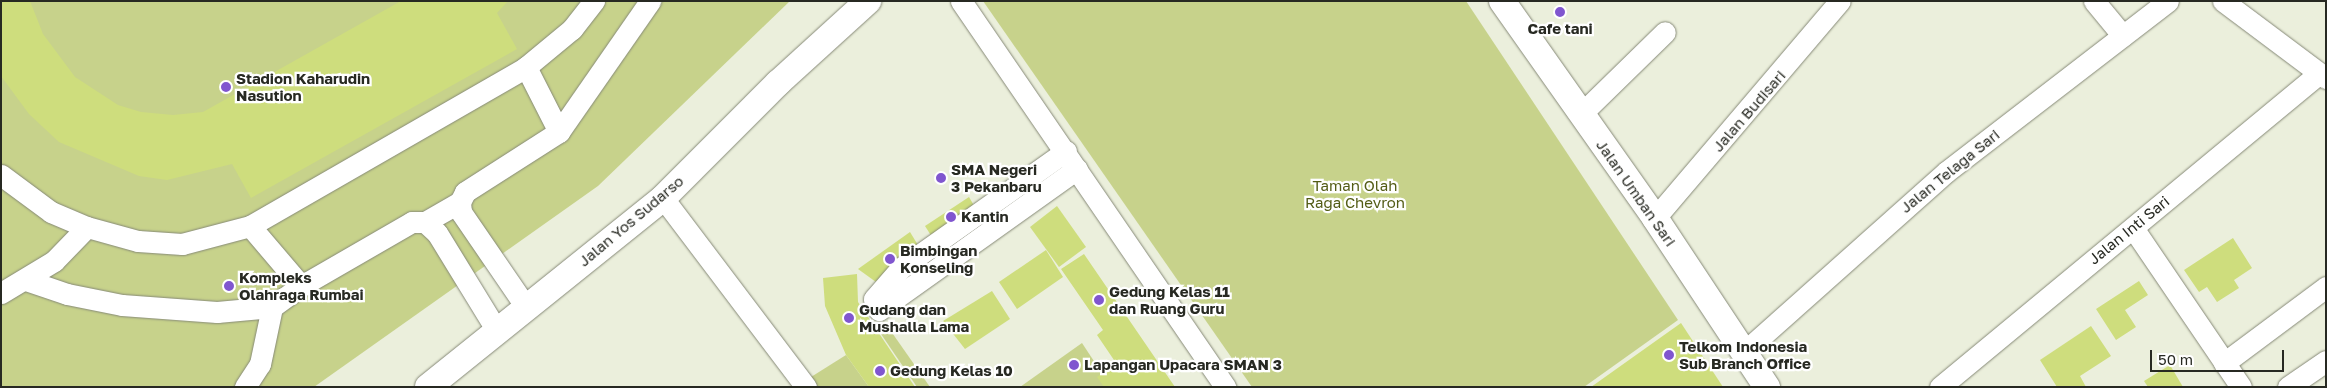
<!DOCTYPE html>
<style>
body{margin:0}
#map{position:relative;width:2327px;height:388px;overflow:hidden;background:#ebefdc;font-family:"Golos Text",sans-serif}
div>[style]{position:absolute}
.green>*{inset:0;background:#c7d28b}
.building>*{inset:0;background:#cedd7d}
.roads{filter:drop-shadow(0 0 1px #868977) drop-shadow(0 0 1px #868977)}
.minor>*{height:21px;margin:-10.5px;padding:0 10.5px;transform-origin:10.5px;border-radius:10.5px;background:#fff}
.major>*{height:26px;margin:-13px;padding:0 13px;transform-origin:13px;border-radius:13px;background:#fff}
.dots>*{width:14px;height:14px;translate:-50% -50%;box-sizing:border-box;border:2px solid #fff;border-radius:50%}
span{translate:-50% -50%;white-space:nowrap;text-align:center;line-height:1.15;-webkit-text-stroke:4.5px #fff;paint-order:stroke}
.poi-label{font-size:15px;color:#272922;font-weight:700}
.left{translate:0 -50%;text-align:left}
.street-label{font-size:15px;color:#272922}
.park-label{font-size:15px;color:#535c16}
.frame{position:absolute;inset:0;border:2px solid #272922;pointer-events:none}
.scale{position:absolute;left:2150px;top:350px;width:134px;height:22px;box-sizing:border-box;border:2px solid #272922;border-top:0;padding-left:6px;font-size:15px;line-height:18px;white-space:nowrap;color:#272922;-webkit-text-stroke:4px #fff;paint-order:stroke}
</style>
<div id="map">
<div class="green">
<i style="clip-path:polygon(1px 1px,790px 1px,598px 186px,314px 387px,1px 387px)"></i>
<i style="clip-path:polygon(983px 1px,1466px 1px,1678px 320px,1584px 387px,1252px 387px)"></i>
<i style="clip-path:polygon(888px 327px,930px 387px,917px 387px,881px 334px)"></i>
<i style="clip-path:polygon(1082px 343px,1111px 387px,1020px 387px)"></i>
<i style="clip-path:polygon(846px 355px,869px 387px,818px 387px,811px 377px)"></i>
</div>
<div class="building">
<i style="clip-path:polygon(1px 1px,30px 1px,43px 34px,75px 77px,118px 105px,141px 112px,173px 115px,203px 112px,401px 1px,508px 1px,497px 13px,517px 49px,251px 198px,232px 164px,167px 180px,139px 176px,59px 142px,29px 114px,1px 76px)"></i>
<i style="clip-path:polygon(969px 197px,976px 209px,932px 237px,925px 226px)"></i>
<i style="clip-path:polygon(1057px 206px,1086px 247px,1059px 267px,1030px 227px)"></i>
<i style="clip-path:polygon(910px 232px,921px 250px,876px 282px,858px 269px)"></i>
<i style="clip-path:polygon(2233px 238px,2252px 268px,2234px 280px,2239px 288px,2217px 302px,2207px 287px,2199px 292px,2184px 270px)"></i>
<i style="clip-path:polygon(1046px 250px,1063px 277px,1017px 309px,999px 282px)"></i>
<i style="clip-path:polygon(1084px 254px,1175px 387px,1104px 387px,1097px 377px,1116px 363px,1097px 335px,1103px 330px,1061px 269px)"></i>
<i style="clip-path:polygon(857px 274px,858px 302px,915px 387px,869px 387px,846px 355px,825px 306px,823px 278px)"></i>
<i style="clip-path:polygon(2139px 281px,2148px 295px,2125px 310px,2136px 327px,2116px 340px,2096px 309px)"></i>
<i style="clip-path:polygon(992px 291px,1010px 319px,965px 349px,943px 321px)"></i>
<i style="clip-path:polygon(1681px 323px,1723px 387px,1591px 387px)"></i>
<i style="clip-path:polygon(2091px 326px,2111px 356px,2080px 376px,2086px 387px,2057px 387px,2040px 360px)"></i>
<i style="clip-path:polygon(2170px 365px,2183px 387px,2148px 387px,2144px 381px)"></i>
</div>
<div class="roads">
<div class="minor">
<i style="left:961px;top:1px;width:468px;rotate:55.6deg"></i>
<i style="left:2094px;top:1px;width:45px;rotate:50.4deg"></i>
<i style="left:2223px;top:1px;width:129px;rotate:36.8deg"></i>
<i style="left:1581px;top:114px;width:117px;rotate:-44.3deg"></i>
<i style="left:559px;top:132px;width:160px;rotate:-55.2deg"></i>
<i style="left:1066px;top:151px;width:202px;rotate:144.7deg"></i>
<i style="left:901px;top:268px;width:41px;rotate:131.1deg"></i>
<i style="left:874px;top:299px;width:12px;rotate:66deg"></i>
<i style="left:879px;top:310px;width:243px;rotate:-35.5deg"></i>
<i style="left:1px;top:175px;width:62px;rotate:36.5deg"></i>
<i style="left:51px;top:212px;width:39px;rotate:23deg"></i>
<i style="left:87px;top:227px;width:53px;rotate:15.4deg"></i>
<i style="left:138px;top:241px;width:44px;rotate:3.9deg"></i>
<i style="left:182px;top:244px;width:70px;rotate:-14.8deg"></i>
<i style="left:250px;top:226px;width:79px;rotate:49.6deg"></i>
<i style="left:301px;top:286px;width:128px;rotate:-30deg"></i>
<i style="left:412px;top:222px;width:13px"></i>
<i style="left:425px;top:222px;width:16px;rotate:43deg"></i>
<i style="left:437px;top:233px;width:115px;rotate:58.5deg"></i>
<i style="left:663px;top:198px;width:237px;rotate:52.9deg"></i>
<i style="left:1655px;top:218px;width:285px;rotate:-49.6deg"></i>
<i style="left:425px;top:222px;width:40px;rotate:-29.7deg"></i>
<i style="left:250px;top:226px;width:319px;rotate:-29.9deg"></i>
<i style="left:2133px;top:228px;width:192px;rotate:55.8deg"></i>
<i style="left:26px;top:280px;width:43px;rotate:18.9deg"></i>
<i style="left:67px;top:294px;width:56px;rotate:11.3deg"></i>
<i style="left:122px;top:305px;width:95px;rotate:4.2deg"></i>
<i style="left:217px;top:312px;width:55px;rotate:-5.2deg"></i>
<i style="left:272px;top:307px;width:36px;rotate:-36deg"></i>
<i style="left:1px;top:293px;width:62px;rotate:-31.1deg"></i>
<i style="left:54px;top:261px;width:47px;rotate:-45.9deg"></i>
<i style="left:526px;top:307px;width:115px;rotate:-124.4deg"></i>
<i style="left:461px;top:212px;width:10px;rotate:-96deg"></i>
<i style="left:460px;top:202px;width:11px;rotate:-63deg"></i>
<i style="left:465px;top:192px;width:112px;rotate:-32.6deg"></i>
<i style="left:559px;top:132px;width:73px;rotate:-116.9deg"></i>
<i style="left:526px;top:67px;width:60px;rotate:-39.6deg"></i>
<i style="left:572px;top:29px;width:36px;rotate:-52deg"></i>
<i style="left:1744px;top:352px;width:271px;rotate:-41.7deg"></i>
<i style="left:1946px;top:172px;width:280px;rotate:-37.6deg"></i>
<i style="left:2224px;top:363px;width:127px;rotate:-36.7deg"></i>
<i style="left:245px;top:387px;width:27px;rotate:-57deg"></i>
<i style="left:260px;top:364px;width:58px;rotate:-78.1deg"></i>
<i style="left:1940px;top:387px;width:492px;rotate:-39.6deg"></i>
<i style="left:2288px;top:387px;width:46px;rotate:-34.4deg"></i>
</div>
<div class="major">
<i style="left:1502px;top:1px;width:266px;rotate:54.8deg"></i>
<i style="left:1655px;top:218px;width:203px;rotate:56.5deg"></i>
<i style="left:428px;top:387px;width:302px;rotate:-38.8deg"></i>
<i style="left:663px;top:198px;width:163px;rotate:-45deg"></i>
<i style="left:778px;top:83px;width:122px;rotate:-42.3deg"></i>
</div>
</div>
<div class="dots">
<i style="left:1560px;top:12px;background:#8056cf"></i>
<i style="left:226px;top:87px;background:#8056cf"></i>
<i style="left:941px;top:178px;background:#8056cf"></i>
<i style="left:951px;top:217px;background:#8056cf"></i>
<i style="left:890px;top:259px;background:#8056cf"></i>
<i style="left:229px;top:286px;background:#8056cf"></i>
<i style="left:1099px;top:300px;background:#8056cf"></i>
<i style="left:849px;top:318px;background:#8056cf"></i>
<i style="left:1669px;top:355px;background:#8056cf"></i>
<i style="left:1074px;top:365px;background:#8056cf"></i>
<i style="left:880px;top:371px;background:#8056cf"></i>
</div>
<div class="poi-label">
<span style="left:1560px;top:29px">Cafe tani</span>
<span class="left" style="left:236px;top:87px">Stadion Kaharudin<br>Nasution</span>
<span class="left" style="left:951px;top:178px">SMA Negeri<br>3 Pekanbaru</span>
<span class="left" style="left:961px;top:217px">Kantin</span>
<span class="left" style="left:900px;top:259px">Bimbingan<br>Konseling</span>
<span class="left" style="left:239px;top:286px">Kompleks<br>Olahraga Rumbai</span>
<span class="left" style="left:1109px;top:300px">Gedung Kelas 11<br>dan Ruang Guru</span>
<span class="left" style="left:859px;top:318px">Gudang dan<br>Mushalla Lama</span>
<span class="left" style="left:1679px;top:355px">Telkom Indonesia<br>Sub Branch Office</span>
<span class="left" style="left:1084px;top:365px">Lapangan Upacara SMAN 3</span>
<span class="left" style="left:890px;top:371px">Gedung Kelas 10</span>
</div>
<div class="street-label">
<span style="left:1749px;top:111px;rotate:-49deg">Jalan Budisari</span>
<span style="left:1950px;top:171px;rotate:-39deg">Jalan Telaga Sari</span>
<span style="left:1636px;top:193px;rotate:55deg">Jalan Umban Sari</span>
<span style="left:631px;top:221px;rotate:-40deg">Jalan Yos Sudarso</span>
<span style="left:2129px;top:230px;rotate:-39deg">Jalan Inti Sari</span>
</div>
<div class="park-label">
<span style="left:1355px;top:194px">Taman Olah<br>Raga Chevron</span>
</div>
<div class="frame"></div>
<div class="scale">50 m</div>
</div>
